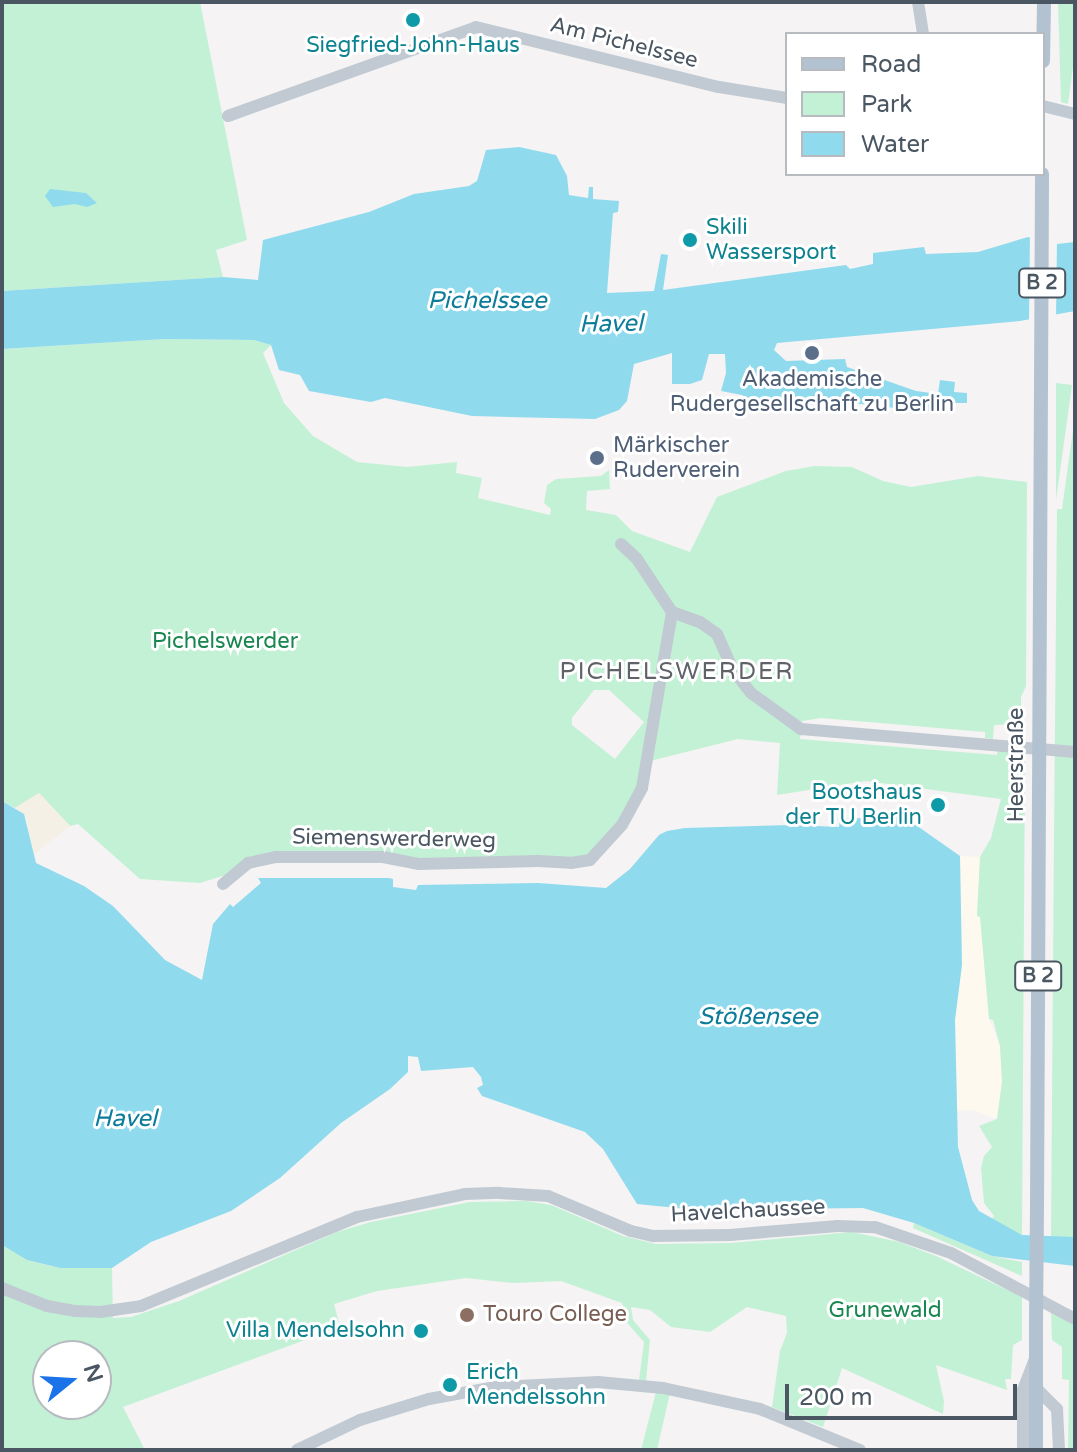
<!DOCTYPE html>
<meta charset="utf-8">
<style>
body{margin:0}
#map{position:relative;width:1077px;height:1452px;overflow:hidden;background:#f5f3f3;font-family:"Varela Round",sans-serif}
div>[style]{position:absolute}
.commercial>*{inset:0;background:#fdf9ef}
.green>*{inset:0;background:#c3f1d5}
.sand>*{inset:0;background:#f5f0e5}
.water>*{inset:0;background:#90daee}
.pier>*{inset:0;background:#f5f3f3}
.minor>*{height:12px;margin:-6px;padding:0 6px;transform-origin:6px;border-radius:6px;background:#c1cad2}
.major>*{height:14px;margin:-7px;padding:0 7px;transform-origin:7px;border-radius:7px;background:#b3c2d1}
.major-bridge>*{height:14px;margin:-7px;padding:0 7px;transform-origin:7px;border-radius:7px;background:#b3c2d1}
.dots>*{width:22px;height:22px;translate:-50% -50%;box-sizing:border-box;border:4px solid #fff;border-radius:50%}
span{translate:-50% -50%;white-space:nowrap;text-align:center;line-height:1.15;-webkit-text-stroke:6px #fff;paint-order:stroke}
.shield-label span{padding:2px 6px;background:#fff;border:2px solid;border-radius:6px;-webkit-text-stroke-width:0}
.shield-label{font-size:20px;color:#4a5661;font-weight:700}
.street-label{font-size:22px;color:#4a5661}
.culture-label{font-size:22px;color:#0d838f}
.left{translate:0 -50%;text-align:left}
.right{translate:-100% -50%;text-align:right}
.service-label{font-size:22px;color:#4e5e75}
.park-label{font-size:22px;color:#17864f}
.education-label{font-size:22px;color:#785e54}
.water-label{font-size:24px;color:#0c7c9b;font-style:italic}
.neighbourhood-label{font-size:24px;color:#5f6368;letter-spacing:2px}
.frame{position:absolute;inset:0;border:4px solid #4a5661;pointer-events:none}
.legend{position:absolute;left:785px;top:32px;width:260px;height:144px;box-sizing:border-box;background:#fff;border:2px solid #b7bbc0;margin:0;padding:10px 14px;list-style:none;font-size:24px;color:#4a5661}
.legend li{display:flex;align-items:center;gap:16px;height:40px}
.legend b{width:40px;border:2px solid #b7bbc0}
.north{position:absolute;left:32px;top:1340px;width:80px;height:80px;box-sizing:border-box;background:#fff;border:2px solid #b7bbc0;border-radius:50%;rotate:72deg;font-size:22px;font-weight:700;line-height:32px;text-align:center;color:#4a5661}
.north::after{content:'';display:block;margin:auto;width:28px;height:36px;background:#1a73e8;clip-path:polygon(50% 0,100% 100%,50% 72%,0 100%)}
.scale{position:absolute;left:785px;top:1384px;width:232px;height:36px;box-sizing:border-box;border:4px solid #4a5661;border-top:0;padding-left:10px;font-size:24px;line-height:28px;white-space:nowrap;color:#4a5661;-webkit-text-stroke:6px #fff;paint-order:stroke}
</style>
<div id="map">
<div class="commercial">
<i style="clip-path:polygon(960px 856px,980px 857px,977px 915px,980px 917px,989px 1019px,1000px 1046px,1002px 1082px,997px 1119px,974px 1110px,957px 1111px,955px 1020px,962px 965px)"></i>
</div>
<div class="green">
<i style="clip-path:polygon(2px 2px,200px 2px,247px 240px,216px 250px,223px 277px,2px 291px)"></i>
<i style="clip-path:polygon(1058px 2px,1075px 2px,1075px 52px,1068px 104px,1061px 102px)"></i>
<i style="clip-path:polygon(evenodd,165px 339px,254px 340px,271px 345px,263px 353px,284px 403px,313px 436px,357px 462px,407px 467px,457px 462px,456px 473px,482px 478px,478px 498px,550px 515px,551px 509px,544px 503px,547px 485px,556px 479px,601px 476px,609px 470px,610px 489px,587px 491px,586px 510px,616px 515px,632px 531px,690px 552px,717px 497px,786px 471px,815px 466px,852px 467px,883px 481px,911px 487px,978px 476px,1027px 482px,1026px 686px,1021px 697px,1021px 724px,994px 725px,993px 739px,985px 738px,985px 732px,821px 718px,802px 721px,800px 739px,997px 755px,998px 749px,1025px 751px,1022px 1235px,992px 1219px,994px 1216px,984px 1203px,981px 1168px,984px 1156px,992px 1147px,979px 1126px,997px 1119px,1002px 1082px,1000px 1046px,993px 1020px,989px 1019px,980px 917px,977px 916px,980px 857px,991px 838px,1001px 799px,866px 781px,777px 795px,780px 743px,738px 739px,650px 761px,644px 793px,595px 862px,277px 859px,200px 883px,140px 879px,78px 824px,70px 826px,39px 793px,15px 808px,2px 801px,2px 349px,165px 339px,594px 690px,609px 690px,644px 722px,615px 759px,572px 725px,572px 718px,594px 690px)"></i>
<i style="clip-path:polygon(1056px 383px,1072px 385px,1056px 500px)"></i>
<i style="clip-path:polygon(1075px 416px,1075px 1237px,1069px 1238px,1051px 1237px,1054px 837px,1057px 509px,1062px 509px)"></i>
<i style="clip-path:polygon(evenodd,526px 1201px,551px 1205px,623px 1236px,656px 1244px,731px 1243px,852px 1232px,899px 1242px,936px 1256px,1022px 1297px,1022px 1340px,1013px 1345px,1011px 1379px,1005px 1379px,1007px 1390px,936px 1365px,944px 1401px,943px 1414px,842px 1368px,823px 1427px,772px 1407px,780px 1351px,787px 1333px,786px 1316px,747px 1307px,710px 1332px,671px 1327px,650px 1310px,631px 1307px,633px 1320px,650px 1340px,646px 1381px,639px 1380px,644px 1342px,628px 1324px,622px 1303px,561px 1281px,513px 1283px,466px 1278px,377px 1291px,334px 1304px,340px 1327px,123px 1407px,145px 1450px,2px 1450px,2px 1245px,27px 1260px,42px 1264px,60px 1268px,112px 1268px,113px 1318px,131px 1317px,179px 1301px,337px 1232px,371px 1222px,470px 1202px,526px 1201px,48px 1356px,96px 1356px,96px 1404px,48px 1404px,48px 1356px)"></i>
<i style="clip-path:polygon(914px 1223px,992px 1256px,1022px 1262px,1022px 1276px,913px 1228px)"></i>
<i style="clip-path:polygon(1051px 1310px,1075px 1323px,1075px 1450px,1068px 1450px,1069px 1380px,1062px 1379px,1062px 1347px,1052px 1340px)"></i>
<i style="clip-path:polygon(656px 1392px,670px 1393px,657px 1450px,641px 1450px)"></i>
</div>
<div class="sand">
<i style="clip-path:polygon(39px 793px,70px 826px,32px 856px,27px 820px,15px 808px)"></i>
</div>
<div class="water">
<i style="clip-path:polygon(519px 147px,556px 155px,567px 176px,569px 195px,588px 198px,589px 187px,593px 187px,593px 199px,619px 201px,618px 212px,613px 213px,607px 293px,654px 291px,661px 254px,668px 255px,663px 290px,846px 265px,850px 269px,873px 264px,873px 253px,924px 247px,926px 254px,978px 252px,1028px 237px,1057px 244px,1075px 242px,1075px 311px,1020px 321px,777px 343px,774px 350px,786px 361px,845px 359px,847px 367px,916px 391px,938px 394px,940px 380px,955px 382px,954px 392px,967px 393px,967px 403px,953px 403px,953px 411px,912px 410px,844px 402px,758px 406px,742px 395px,721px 391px,726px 373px,725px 354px,709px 354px,702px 380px,690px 384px,672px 384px,672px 353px,634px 364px,627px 401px,619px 410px,595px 419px,472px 416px,385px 398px,371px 402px,309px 391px,300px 375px,279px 370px,271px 345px,254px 340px,165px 339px,2px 349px,2px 291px,223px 277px,258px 280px,263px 240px,369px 212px,414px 194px,469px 186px,477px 181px,486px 150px)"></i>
<i style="clip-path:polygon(50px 189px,86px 193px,97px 203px,87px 207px,75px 204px,53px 207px,45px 196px)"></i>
<i style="clip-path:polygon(2px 801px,24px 814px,36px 863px,84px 886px,113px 906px,165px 960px,202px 980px,213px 924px,230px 904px,233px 907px,261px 883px,258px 878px,389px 878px,393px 879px,393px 887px,416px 890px,418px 885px,538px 883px,606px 888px,630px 869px,659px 835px,667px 831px,685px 828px,793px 825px,839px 827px,840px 819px,903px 816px,960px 856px,962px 965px,955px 1020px,958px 1147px,972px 1200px,979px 1211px,1022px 1235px,1075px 1237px,1075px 1266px,992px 1256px,914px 1223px,863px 1208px,697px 1210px,637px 1204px,603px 1149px,585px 1132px,482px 1096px,477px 1088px,483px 1085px,481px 1077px,473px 1067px,421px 1071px,418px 1057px,408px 1056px,408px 1072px,390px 1089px,341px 1123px,280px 1178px,231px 1211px,151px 1242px,112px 1268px,60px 1268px,27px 1260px,2px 1245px)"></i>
</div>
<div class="pier">
<i style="clip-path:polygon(1030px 233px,1057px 240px,1056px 318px,1029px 321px)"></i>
</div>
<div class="minor">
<i style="left:918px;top:2px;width:32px;rotate:81deg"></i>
<i style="left:1043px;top:106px;width:33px;rotate:14deg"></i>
<i style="left:228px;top:116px;width:263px;rotate:-19.7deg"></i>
<i style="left:476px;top:27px;width:250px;rotate:13.9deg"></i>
<i style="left:719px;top:87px;width:69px;rotate:9.2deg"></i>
<i style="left:621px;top:544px;width:22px;rotate:43deg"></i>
<i style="left:637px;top:559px;width:64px;rotate:56.6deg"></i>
<i style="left:672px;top:612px;width:30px;rotate:20deg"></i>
<i style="left:700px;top:622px;width:21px;rotate:35deg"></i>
<i style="left:717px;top:634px;width:39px;rotate:66deg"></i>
<i style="left:733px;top:670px;width:29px;rotate:52deg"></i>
<i style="left:751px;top:693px;width:62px;rotate:35.8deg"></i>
<i style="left:801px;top:729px;width:275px;rotate:4.8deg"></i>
<i style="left:223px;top:884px;width:33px;rotate:-40deg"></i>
<i style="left:248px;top:863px;width:29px;rotate:-12deg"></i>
<i style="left:276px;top:857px;width:107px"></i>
<i style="left:383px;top:857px;width:37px;rotate:11deg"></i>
<i style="left:419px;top:864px;width:119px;rotate:-1.4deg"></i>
<i style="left:538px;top:861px;width:33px;rotate:3deg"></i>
<i style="left:571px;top:863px;width:19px;rotate:-9deg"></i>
<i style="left:590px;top:860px;width:47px;rotate:-47.6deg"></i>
<i style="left:622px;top:825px;width:42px;rotate:-61.6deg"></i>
<i style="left:642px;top:788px;width:179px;rotate:-80.3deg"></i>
<i style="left:2px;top:1288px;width:48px;rotate:21.8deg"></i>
<i style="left:47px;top:1306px;width:28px;rotate:10deg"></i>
<i style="left:75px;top:1311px;width:25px;rotate:2deg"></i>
<i style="left:100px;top:1312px;width:41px;rotate:-8.3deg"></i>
<i style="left:141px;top:1306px;width:234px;rotate:-22.4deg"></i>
<i style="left:357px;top:1217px;width:110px;rotate:-12deg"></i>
<i style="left:465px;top:1194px;width:34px;rotate:-2deg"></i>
<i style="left:499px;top:1193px;width:49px;rotate:3.5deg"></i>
<i style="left:548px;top:1196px;width:90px;rotate:22.9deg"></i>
<i style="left:631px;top:1231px;width:23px;rotate:13deg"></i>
<i style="left:653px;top:1236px;width:77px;rotate:-0.7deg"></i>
<i style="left:730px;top:1235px;width:108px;rotate:-4.8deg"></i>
<i style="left:838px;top:1226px;width:37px;rotate:2deg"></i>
<i style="left:875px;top:1227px;width:80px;rotate:18.9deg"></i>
<i style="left:951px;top:1253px;width:140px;rotate:28deg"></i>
<i style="left:1036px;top:1388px;width:30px;rotate:45deg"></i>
<i style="left:1057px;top:1409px;width:41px;rotate:87.2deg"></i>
<i style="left:297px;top:1450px;width:70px;rotate:-25.5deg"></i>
<i style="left:360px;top:1420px;width:72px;rotate:-16.9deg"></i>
<i style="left:429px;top:1399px;width:68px;rotate:-10.2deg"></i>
<i style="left:496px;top:1387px;width:102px;rotate:-2.8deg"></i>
<i style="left:598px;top:1382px;width:65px;rotate:5.3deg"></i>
<i style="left:663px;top:1388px;width:99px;rotate:12.2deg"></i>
<i style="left:760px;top:1409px;width:108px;rotate:22.3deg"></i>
<i style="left:1023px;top:1450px;width:60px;rotate:-90deg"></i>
<i style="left:1023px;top:1390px;width:33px;rotate:-69deg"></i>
</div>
<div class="major">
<i style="left:1043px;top:61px;width:59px;rotate:-89deg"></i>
<i style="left:1037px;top:1204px;width:1030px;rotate:-89.72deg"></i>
<i style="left:1036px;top:1450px;width:128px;rotate:-90deg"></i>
</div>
<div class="major-bridge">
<i style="left:1036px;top:1322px;width:118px;rotate:-89.5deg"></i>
</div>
<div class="dots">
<i style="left:413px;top:20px;background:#0f9aa8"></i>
<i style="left:690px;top:240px;background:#0f9aa8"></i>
<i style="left:812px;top:353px;background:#5c6f8a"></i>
<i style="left:597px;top:458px;background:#5c6f8a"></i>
<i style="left:938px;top:805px;background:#0f9aa8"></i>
<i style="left:467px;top:1315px;background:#8d6e63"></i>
<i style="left:421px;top:1331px;background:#0f9aa8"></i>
<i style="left:450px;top:1385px;background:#0f9aa8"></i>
</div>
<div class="shield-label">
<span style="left:1042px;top:283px">B 2</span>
<span style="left:1038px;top:976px">B 2</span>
</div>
<div class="street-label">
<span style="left:624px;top:43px;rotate:14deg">Am Pichelssee</span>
<span style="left:1017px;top:765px;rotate:-90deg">Heerstraße</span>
<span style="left:394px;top:839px;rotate:1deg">Siemenswerderweg</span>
<span style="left:748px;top:1211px;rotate:-3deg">Havelchaussee</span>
</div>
<div class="culture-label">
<span style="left:413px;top:46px">Siegfried-John-Haus</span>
<span class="left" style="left:706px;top:240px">Skili<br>Wassersport</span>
<span class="right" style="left:922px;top:805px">Bootshaus<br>der TU Berlin</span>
<span class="right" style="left:405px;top:1331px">Villa Mendelsohn</span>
<span class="left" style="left:466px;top:1385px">Erich<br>Mendelssohn</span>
</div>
<div class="service-label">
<span style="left:812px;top:392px">Akademische<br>Rudergesellschaft zu Berlin</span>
<span class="left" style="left:613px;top:458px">Märkischer<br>Ruderverein</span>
</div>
<div class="park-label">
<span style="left:225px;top:642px">Pichelswerder</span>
<span style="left:885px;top:1311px">Grunewald</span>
</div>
<div class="education-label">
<span class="left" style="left:483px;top:1315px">Touro College</span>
</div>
<div class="water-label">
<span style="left:487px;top:301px">Pichelssee</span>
<span style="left:611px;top:324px;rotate:-1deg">Havel</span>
<span style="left:758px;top:1017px">Stößensee</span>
<span style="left:125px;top:1119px">Havel</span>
</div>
<div class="neighbourhood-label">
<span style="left:677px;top:672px">PICHELSWERDER</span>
</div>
<div class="frame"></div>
<ul class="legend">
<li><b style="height:10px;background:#b3c2d1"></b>Road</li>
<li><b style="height:22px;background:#c3f1d5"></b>Park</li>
<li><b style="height:22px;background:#90daee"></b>Water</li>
</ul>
<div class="north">N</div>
<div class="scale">200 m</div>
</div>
